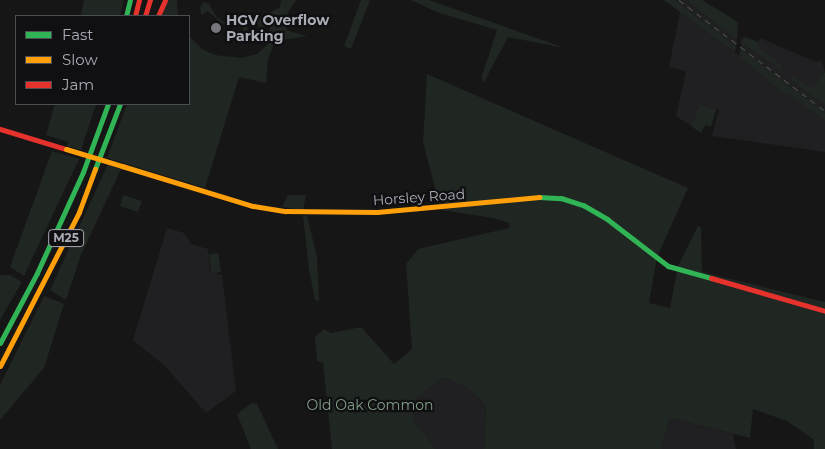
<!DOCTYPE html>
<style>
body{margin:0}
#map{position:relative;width:825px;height:449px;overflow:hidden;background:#161616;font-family:Montserrat,sans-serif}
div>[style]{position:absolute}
.built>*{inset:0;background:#202022}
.green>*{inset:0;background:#202621}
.fast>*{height:5px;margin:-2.5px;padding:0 2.5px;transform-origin:2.5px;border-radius:2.5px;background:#30b455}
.slow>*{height:5px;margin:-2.5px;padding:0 2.5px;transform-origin:2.5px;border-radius:2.5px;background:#ff9f0a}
.jam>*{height:5px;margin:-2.5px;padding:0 2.5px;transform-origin:2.5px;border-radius:2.5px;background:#e5322d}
.rail>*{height:1px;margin-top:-0.5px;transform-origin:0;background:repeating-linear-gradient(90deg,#4c4d4f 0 6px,transparent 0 11px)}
.slow-bridge>*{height:5px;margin:-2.5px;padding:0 2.5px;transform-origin:2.5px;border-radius:2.5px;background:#ff9f0a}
.dots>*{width:14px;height:14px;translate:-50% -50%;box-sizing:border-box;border:2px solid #101012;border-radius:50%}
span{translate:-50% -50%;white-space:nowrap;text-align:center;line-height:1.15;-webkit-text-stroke:4.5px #101012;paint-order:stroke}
.shield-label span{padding:1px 4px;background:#101012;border:1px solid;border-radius:4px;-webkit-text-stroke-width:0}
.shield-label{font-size:12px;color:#a9abb5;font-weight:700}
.poi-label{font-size:14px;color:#a9abb5;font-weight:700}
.left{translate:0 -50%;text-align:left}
.street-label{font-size:14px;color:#a9abb5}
.park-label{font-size:14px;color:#829e87}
.legend{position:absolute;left:15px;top:15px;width:175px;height:90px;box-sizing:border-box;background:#101012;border:1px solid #4d4e53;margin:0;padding:6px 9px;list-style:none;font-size:15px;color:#a9abb5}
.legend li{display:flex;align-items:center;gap:10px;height:25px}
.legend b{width:25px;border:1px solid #4d4e53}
</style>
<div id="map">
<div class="built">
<i style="clip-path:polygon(664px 0,686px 0,737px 40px,735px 52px,739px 56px,742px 38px,758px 42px,760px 38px,816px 62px,822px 61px,825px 72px,811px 94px,825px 105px,825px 152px,712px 136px,719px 110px,705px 105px,700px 104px,691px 126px,676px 116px,686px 71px,669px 67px,680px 12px)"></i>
<i style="clip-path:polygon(167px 228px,184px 233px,191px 244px,208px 249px,210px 272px,222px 275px,236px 391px,206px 413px,165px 366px,133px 340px)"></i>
<i style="clip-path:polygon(443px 377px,466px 387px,486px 405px,484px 449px,436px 449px,413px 420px,415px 400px)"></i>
<i style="clip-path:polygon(670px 418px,733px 434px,736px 449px,661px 449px)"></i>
</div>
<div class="green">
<i style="clip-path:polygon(84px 0,124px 0,120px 16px,81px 16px)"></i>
<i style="clip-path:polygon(167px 0,177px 0,178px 16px,160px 16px)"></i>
<i style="clip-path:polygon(281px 0,296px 0,286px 16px,290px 18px,286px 30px,307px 36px,275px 41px,268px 59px,266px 83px,239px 77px,205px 188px,107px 158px,127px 104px,189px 104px,189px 36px,202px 49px,215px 55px,242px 58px,257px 54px,268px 44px,270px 26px,259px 27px,256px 21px,280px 7px)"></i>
<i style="clip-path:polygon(361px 0,370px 0,351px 49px,344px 46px)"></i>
<i style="clip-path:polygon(411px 0,429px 0,565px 48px,508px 37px,483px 84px,482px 76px,497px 30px,439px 13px)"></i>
<i style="clip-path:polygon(664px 0,674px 0,736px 46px,735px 52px)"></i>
<i style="clip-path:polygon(686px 0,702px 0,732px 18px,738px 23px,737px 40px)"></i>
<i style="clip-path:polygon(204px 2px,209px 4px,217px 18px,228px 24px,243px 24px,248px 28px,247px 32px,244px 34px,242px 26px,228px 26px,220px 22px,208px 11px,201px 15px,200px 7px)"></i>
<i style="clip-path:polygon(745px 37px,758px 42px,758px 46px,782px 66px,781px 69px,743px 44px,740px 42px)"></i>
<i style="clip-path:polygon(742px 50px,825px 113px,825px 121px,788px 93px,786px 95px,740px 57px)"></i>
<i style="clip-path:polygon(825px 72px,825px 105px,791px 80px,793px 76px,812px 89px)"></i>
<i style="clip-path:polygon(427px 74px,688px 188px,657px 257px,649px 303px,670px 308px,678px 266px,698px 226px,701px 228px,702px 272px,825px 302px,825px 449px,814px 449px,814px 440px,787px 421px,753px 409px,750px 438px,670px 418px,661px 449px,484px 449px,486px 405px,466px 387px,443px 377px,415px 400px,413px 420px,436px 449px,332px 449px,323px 363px,317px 361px,315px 337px,324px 329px,331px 333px,361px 327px,394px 364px,412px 349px,406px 264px,418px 249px,509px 228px,509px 223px,493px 218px,441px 210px,423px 142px)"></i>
<i style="clip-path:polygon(55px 104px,96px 104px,81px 150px,67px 146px,68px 142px,46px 135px)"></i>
<i style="clip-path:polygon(700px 104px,716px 109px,711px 127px,705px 125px,701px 133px,691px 126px)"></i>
<i style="clip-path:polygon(52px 151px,79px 159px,24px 276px,10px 267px)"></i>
<i style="clip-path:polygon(108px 164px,121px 169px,81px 255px,66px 300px,50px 290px)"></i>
<i style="clip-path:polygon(123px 195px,142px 201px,138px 212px,120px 206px)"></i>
<i style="clip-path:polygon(288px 195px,306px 195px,303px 210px,282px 207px)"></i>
<i style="clip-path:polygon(307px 215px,317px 257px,319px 301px,315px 300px,309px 269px,303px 216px)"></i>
<i style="clip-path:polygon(218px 253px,221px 272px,211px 274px,209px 254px)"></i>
<i style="clip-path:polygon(0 275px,10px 275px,22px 282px,0 320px)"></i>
<i style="clip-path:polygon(44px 296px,64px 304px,44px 368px,0 420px,0 385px)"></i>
<i style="clip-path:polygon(252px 403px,257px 404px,278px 449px,251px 449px,237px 414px)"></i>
</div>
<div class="fast">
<i style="left:126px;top:16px;width:16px;rotate:-76deg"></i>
<i style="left:95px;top:169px;width:70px;rotate:-69deg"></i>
<i style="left:539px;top:197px;width:22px;rotate:3deg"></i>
<i style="left:561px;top:198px;width:23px;rotate:18deg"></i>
<i style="left:583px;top:205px;width:28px;rotate:30deg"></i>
<i style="left:607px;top:219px;width:77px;rotate:37.6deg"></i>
<i style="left:668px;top:266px;width:45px;rotate:15.6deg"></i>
<i style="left:0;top:343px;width:79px;rotate:-62.1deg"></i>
<i style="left:37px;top:273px;width:111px;rotate:-65.5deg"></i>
<i style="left:83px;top:172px;width:72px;rotate:-69.8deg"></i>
</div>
<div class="slow">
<i style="left:122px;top:166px;width:137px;rotate:17deg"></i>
<i style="left:253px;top:206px;width:33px;rotate:9deg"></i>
<i style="left:286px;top:211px;width:91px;rotate:0.6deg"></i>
<i style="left:377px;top:212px;width:163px;rotate:-5.3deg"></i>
<i style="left:0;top:366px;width:173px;rotate:-62.8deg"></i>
<i style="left:79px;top:212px;width:46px;rotate:-69.6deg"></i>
</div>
<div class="jam">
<i style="left:135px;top:16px;width:16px;rotate:-76deg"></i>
<i style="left:145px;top:16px;width:17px;rotate:-73deg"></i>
<i style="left:158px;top:16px;width:17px;rotate:-66deg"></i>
<i style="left:0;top:129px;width:69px;rotate:16.9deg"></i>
<i style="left:711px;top:278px;width:119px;rotate:16.1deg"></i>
</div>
<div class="rail">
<i style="left:679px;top:0;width:183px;rotate:37.2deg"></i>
</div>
<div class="slow-bridge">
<i style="left:66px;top:149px;width:59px;rotate:16.9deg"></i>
</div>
<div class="dots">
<i style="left:216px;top:28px;background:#76777d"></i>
</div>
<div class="shield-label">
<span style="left:66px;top:238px">M25</span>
</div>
<div class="poi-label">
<span class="left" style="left:226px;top:28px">HGV Overflow<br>Parking</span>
</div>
<div class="street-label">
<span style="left:419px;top:197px;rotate:-4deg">Horsley Road</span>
</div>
<div class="park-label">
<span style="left:370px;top:405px">Old Oak Common</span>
</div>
<ul class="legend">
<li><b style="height:6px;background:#30b455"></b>Fast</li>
<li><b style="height:6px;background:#ff9f0a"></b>Slow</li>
<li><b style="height:6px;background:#e5322d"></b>Jam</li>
</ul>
</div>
